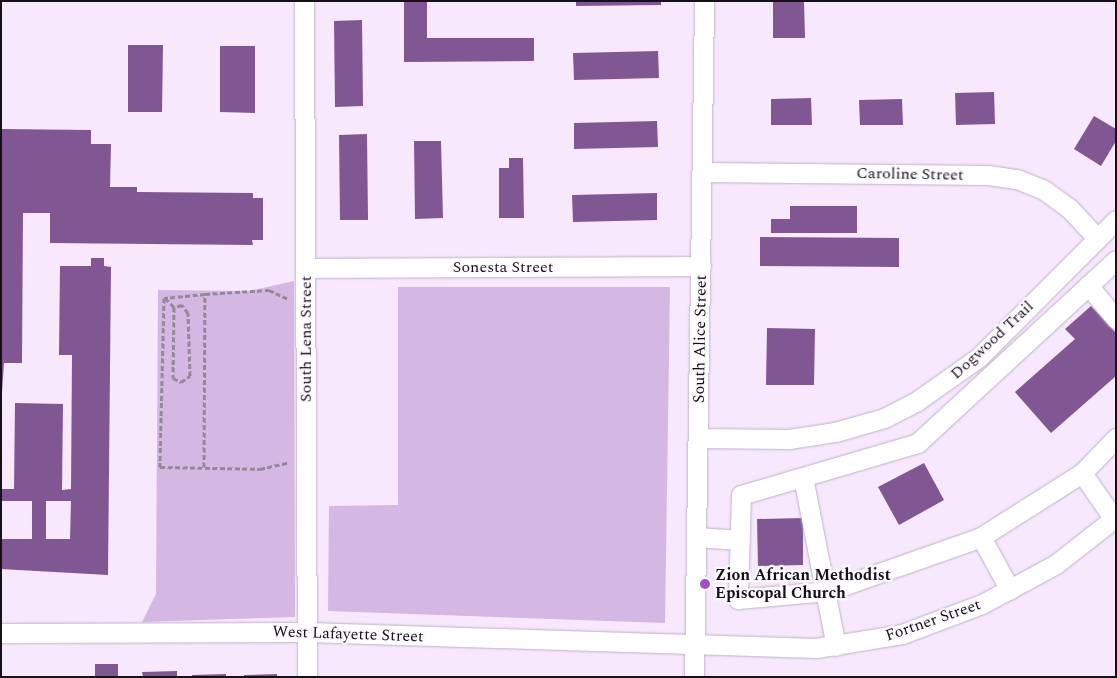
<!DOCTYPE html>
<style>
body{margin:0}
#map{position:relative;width:1117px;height:678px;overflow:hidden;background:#f7e8fe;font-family:Spectral,serif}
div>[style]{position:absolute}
.green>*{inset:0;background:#d5b7e3}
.building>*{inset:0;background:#805792}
.path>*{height:3px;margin-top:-1.5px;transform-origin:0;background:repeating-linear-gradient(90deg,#938999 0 5px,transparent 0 7.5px)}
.roads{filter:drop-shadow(0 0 1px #bfb1c6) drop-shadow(0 0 1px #bfb1c6)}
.minor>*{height:19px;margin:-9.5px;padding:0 9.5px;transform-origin:9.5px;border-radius:9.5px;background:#fff}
.dots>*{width:14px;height:14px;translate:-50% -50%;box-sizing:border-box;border:2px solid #fdfaff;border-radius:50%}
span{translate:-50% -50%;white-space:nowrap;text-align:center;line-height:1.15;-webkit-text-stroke:4.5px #fdfaff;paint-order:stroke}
.street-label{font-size:16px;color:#161119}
.poi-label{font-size:16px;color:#161119;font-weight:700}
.left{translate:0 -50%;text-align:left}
.frame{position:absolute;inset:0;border:2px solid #161119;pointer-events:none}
</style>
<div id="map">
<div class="green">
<i style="clip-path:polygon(294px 281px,295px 617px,142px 622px,156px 594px,158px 290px,249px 291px)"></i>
<i style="clip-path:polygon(398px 287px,670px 287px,665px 623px,328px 611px,329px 506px,398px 505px)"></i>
</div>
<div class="building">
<i style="clip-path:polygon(404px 1px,427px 1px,427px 38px,534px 38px,534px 61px,404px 62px)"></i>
<i style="clip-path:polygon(576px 1px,661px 1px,661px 5px,576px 6px)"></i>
<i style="clip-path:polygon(773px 1px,804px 1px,805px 38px,773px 38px)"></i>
<i style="clip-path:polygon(362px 20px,363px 106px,335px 107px,334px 21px)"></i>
<i style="clip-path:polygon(128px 45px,163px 45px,162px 112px,128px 112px)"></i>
<i style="clip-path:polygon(220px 46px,255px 46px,255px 113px,220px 112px)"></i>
<i style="clip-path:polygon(658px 51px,659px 78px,574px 80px,573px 53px)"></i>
<i style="clip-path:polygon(994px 92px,995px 124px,956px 125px,955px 93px)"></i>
<i style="clip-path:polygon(811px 98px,812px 125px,771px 125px,771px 99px)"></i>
<i style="clip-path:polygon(902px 99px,903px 125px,860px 125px,859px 100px)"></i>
<i style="clip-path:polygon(1094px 116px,1116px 129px,1116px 141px,1101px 166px,1074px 149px)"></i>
<i style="clip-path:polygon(657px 121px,658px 147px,574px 149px,574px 123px)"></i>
<i style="clip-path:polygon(1px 129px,91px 130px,91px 144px,111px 144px,110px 187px,137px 187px,137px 192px,253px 193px,253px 198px,263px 198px,263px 240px,252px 240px,253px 245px,50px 243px,50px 213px,23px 213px,22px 363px,4px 363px,1px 408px)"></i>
<i style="clip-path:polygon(367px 134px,368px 220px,340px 220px,339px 135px)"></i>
<i style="clip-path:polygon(414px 141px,441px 141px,443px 218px,415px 219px)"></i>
<i style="clip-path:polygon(509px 158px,523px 158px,524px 218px,499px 218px,499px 168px,509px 168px)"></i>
<i style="clip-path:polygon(657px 193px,657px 220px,573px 222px,572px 195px)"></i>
<i style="clip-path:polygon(790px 206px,857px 206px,857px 233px,771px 233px,771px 219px,790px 219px)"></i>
<i style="clip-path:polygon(760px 237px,899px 238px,899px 267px,760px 266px)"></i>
<i style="clip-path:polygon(evenodd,91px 258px,104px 258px,104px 266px,111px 267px,108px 575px,1px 569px,1px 539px,32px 539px,32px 501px,1px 501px,1px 489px,14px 489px,15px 403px,63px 404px,62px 490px,71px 489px,72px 355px,59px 355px,60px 266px,91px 266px,91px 258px,46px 501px,71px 501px,70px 539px,46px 539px,46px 501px)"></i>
<i style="clip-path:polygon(1091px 306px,1116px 333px,1116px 376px,1051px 433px,1015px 392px,1075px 339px,1065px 329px)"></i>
<i style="clip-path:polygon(767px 328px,815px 329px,814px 385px,766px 385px)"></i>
<i style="clip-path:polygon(924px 463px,944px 500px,899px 525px,878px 487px)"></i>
<i style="clip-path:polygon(803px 518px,803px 565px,758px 566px,757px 519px)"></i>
<i style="clip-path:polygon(95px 664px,118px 664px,118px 677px,95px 677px)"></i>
<i style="clip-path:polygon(177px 671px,177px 677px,143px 677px,142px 672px)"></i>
<i style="clip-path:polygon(226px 674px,226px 677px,192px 677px,192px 675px)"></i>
<i style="clip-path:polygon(277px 674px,277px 677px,244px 677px,244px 675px)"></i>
</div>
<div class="path">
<i style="left:205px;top:294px;width:41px;rotate:174.4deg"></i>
<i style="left:164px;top:298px;width:169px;rotate:91.4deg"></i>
<i style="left:160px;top:467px;width:100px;rotate:1.1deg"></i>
<i style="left:260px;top:469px;width:28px;rotate:-13deg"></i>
<i style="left:165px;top:298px;width:13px;rotate:45deg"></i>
<i style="left:174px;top:307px;width:71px;rotate:90.8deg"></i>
<i style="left:173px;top:378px;width:9px;rotate:27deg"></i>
<i style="left:181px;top:382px;width:11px;rotate:-34deg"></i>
<i style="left:190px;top:376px;width:63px;rotate:-91.8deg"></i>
<i style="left:188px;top:313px;width:10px;rotate:-127deg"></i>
<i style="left:182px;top:305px;width:8px;rotate:166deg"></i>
<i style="left:204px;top:467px;width:173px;rotate:-89.7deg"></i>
<i style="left:205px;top:294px;width:64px;rotate:-3.6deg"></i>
<i style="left:269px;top:290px;width:21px;rotate:25deg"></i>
</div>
<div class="roads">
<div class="minor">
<i style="left:304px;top:1px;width:676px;rotate:89.75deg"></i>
<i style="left:702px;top:172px;width:286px;rotate:0.6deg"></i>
<i style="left:988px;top:175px;width:29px;rotate:8deg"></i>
<i style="left:1017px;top:179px;width:29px;rotate:22deg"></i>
<i style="left:1044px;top:190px;width:31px;rotate:36deg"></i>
<i style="left:1069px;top:208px;width:41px;rotate:47deg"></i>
<i style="left:1116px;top:260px;width:270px;rotate:137.3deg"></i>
<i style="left:918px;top:443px;width:184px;rotate:163.6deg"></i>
<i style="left:741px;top:495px;width:104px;rotate:91.7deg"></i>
<i style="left:738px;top:599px;width:90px;rotate:-5.1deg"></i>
<i style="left:828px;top:591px;width:162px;rotate:-19.4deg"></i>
<i style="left:981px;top:537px;width:120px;rotate:-32.4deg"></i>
<i style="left:1082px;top:473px;width:49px;rotate:-45.8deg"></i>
<i style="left:305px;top:268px;width:396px;rotate:-0.3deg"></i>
<i style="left:1088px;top:285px;width:44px;rotate:50.5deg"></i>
<i style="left:698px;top:438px;width:91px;rotate:0.6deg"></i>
<i style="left:789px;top:439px;width:47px;rotate:-8.7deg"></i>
<i style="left:835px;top:432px;width:51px;rotate:-15.9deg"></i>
<i style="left:884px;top:418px;width:37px;rotate:-27deg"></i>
<i style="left:917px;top:401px;width:75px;rotate:-35.2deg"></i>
<i style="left:978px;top:358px;width:195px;rotate:-45deg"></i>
<i style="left:1082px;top:473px;width:56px;rotate:55.2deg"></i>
<i style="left:803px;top:477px;width:172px;rotate:79deg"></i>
<i style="left:697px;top:537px;width:43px;rotate:4deg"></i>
<i style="left:981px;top:537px;width:60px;rotate:61.3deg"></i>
<i style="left:1px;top:633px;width:306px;rotate:-0.2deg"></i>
<i style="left:307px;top:632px;width:509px;rotate:1.8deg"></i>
<i style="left:816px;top:648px;width:87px;rotate:-9.2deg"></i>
<i style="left:902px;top:634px;width:85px;rotate:-20.6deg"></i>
<i style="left:982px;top:604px;width:84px;rotate:-28.4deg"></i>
<i style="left:1056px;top:564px;width:76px;rotate:-38.1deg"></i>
<i style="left:694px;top:677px;width:676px;rotate:-89.15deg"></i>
</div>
</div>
<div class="dots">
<i style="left:705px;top:584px;background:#a051c1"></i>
</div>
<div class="street-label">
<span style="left:910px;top:174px;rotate:1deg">Caroline Street</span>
<span style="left:503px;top:267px">Sonesta Street</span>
<span style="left:306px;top:339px;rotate:-90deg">South Lena Street</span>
<span style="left:700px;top:339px;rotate:-89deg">South Alice Street</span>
<span style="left:992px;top:340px;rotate:-43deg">Dogwood Trail</span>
<span style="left:933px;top:620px;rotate:-19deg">Fortner Street</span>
<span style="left:348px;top:634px;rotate:2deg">West Lafayette Street</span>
</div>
<div class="poi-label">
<span class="left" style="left:715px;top:584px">Zion African Methodist<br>Episcopal Church</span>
</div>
<div class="frame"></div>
</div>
